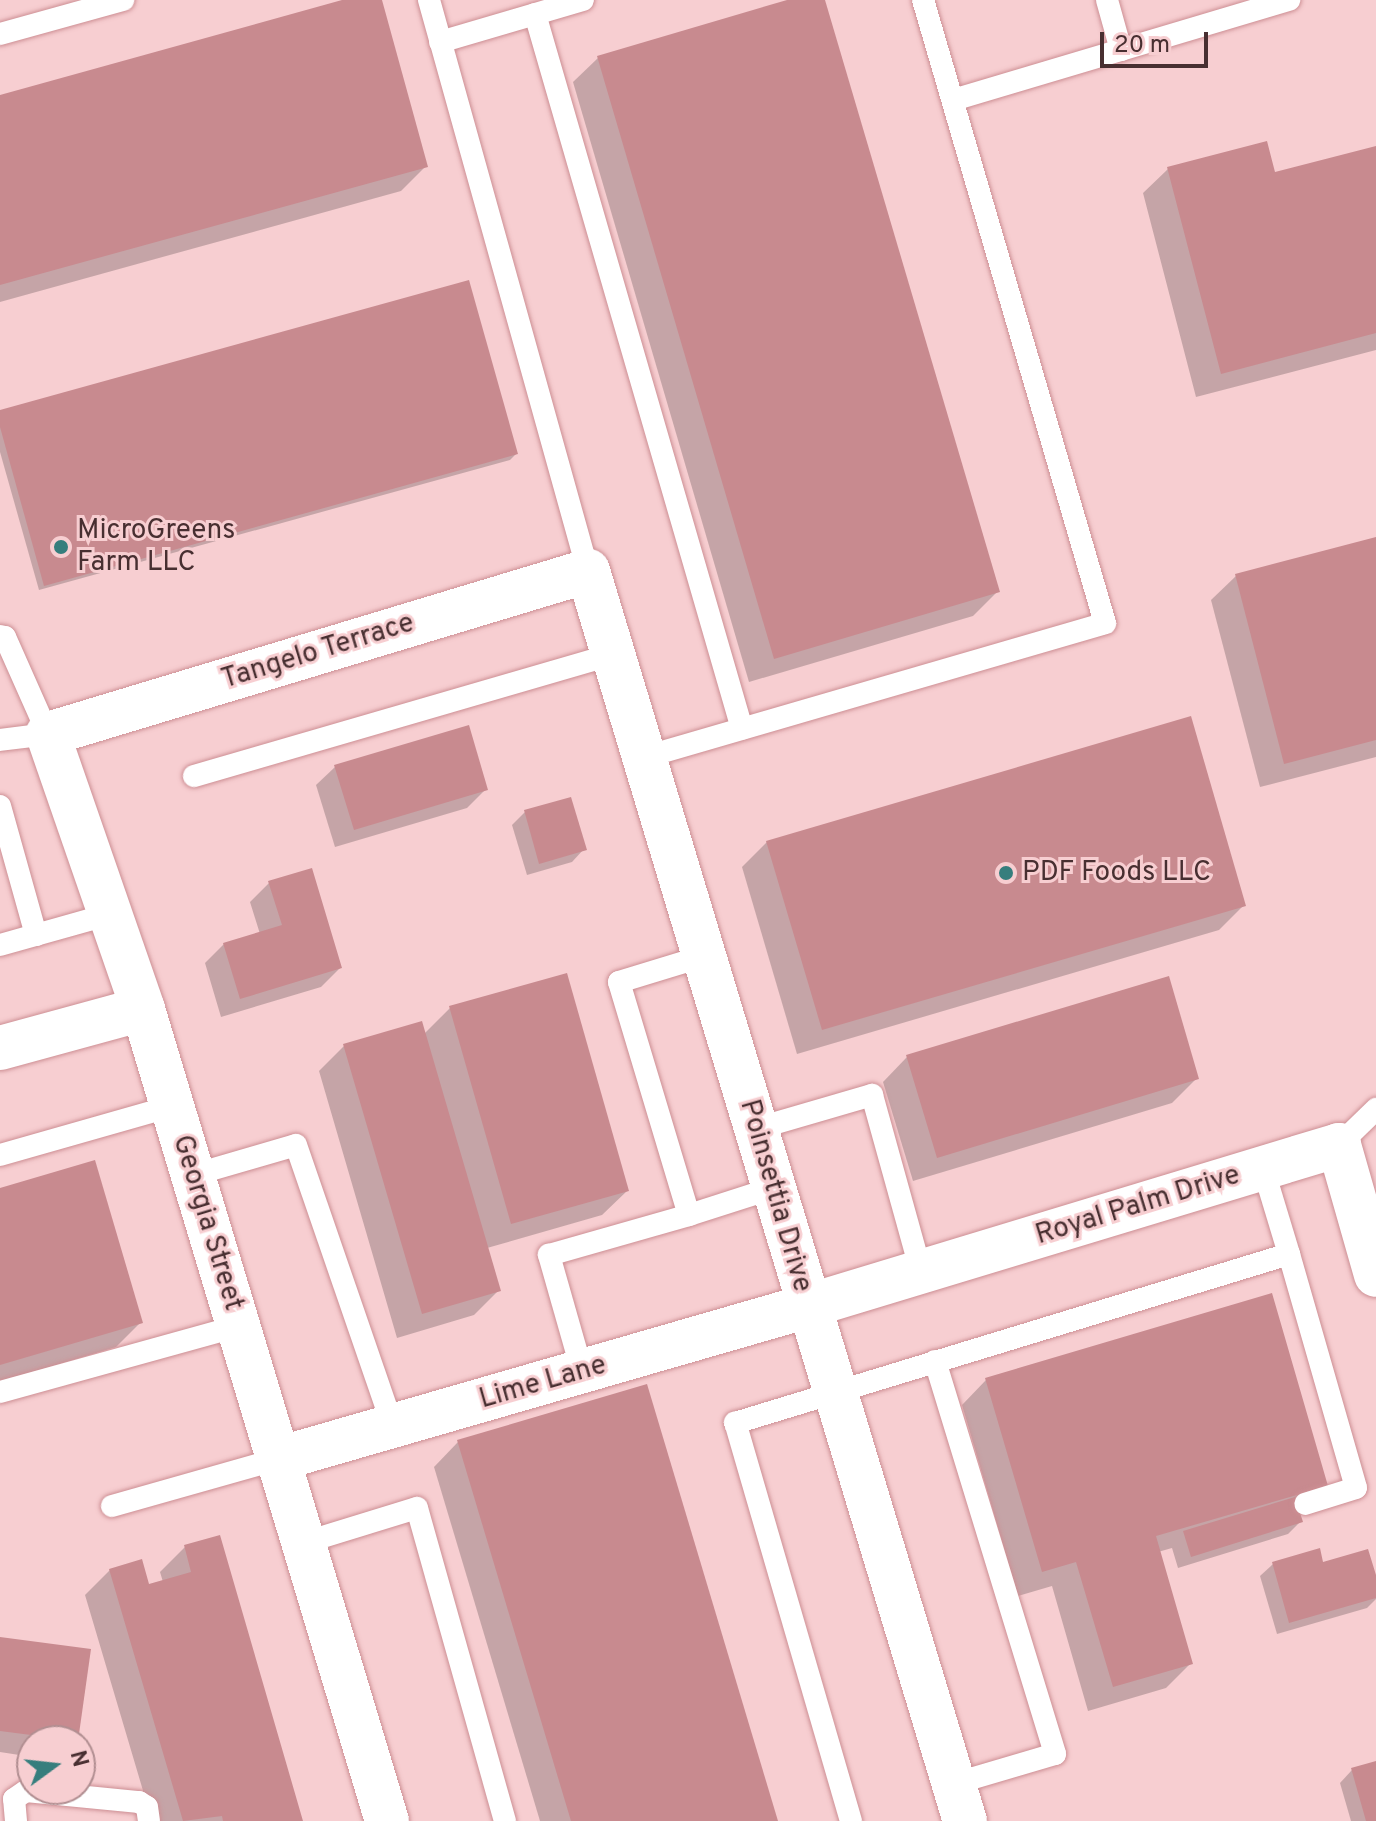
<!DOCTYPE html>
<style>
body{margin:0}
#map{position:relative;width:1376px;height:1821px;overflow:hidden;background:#f7ced1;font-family:Overpass,sans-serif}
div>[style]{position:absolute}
.shadow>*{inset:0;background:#0003}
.building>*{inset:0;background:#c88a8f}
.roads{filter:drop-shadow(0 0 2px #cd8f94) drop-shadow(0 0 2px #cd8f94)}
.lane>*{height:22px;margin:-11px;padding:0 11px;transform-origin:11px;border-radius:11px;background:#fff}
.street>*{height:44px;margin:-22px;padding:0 22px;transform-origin:22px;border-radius:22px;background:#fff}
.dots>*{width:22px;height:22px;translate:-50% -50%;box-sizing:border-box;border:4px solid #f7ced1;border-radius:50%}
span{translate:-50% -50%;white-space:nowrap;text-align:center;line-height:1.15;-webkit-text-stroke:6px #f7ced1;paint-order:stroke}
.poi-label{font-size:28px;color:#482f31}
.left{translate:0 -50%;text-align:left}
.street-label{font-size:28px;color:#482f31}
.north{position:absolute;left:16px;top:1725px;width:80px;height:80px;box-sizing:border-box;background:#f7ced1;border:2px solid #b18e91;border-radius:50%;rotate:75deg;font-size:22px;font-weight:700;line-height:32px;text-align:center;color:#482f31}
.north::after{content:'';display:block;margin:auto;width:28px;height:36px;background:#367e7d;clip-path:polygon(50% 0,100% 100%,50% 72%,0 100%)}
.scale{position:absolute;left:1100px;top:32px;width:108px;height:36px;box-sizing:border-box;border:4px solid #482f31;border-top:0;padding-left:10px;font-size:24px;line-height:28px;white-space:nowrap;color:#482f31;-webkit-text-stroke:6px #f7ced1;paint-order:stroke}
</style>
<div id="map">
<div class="shadow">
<i style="clip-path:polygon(349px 0,379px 0,426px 166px,401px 191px,0 302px,0 97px)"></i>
<i style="clip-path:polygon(794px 0,823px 0,998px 591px,973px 616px,749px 682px,573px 82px,598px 58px)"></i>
<i style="clip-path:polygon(1376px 148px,1376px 350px,1196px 397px,1143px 193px,1168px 169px,1274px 174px)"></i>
<i style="clip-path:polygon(0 412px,516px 454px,510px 460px,39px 590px,0 452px)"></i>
<i style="clip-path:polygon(1376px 539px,1376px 757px,1260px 787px,1211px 600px,1236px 576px)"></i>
<i style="clip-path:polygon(335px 767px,486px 789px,467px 808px,335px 847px,316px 785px)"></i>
<i style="clip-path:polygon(525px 812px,584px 849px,572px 862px,527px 875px,512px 825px)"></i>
<i style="clip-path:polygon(767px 842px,1244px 905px,1219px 930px,797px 1054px,742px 867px)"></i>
<i style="clip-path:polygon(269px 883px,340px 968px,321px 987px,221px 1017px,205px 963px,224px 944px,260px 934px,250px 902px)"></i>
<i style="clip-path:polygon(450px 1008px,627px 1191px,602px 1215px,487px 1248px,499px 1290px,474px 1315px,397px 1338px,319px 1071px,344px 1046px,424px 1034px)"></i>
<i style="clip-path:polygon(907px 1057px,1197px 1078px,1172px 1103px,913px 1181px,883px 1082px)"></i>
<i style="clip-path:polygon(0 1190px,141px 1322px,116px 1347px,0 1382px)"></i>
<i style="clip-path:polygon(986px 1380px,1326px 1485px,1297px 1511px,1300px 1522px,1288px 1534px,1178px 1568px,1172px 1548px,1158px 1552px,1191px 1663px,1166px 1688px,1088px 1711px,1052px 1586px,1018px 1596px,962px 1405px)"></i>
<i style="clip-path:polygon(458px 1442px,776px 1821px,540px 1821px,434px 1467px)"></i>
<i style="clip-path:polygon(185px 1547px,301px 1821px,152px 1821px,85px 1595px,110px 1570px,148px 1587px,163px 1582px,160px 1572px)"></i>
<i style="clip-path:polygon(1273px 1564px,1322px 1565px,1376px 1582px,1376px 1599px,1367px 1608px,1277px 1634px,1260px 1576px)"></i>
<i style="clip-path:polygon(0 1639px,89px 1651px,76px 1741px,32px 1741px,32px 1757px,0 1752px)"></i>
<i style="clip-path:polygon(1376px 1763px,1376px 1821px,1351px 1821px,1340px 1783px,1352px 1770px)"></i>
</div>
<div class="building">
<i style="clip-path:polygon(342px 0,382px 0,428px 167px,0 285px,0 95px)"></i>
<i style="clip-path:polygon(787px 0,825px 0,1000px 592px,774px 659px,597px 56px)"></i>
<i style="clip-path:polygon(1267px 141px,1275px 172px,1376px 146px,1376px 333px,1221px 374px,1167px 167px)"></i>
<i style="clip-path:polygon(469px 280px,518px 454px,44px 586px,0 427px,0 410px)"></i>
<i style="clip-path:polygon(1376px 537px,1376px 740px,1284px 764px,1235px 574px)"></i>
<i style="clip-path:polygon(1191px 716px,1246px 906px,822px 1030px,766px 841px)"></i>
<i style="clip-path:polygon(469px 725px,488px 790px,354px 830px,334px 765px)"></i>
<i style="clip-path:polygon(571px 797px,587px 850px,539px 864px,524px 810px)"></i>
<i style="clip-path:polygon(312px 868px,342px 968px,240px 999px,223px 943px,282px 925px,268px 881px)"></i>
<i style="clip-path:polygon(567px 973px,629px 1191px,511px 1224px,449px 1006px)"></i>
<i style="clip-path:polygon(1169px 976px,1199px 1079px,937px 1158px,906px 1055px)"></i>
<i style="clip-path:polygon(422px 1021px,501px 1291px,422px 1314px,343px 1044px)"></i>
<i style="clip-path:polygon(95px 1160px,143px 1323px,0 1365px,0 1188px)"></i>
<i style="clip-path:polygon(1272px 1293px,1328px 1486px,1156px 1536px,1193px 1664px,1113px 1687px,1076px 1562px,1042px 1572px,985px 1378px)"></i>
<i style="clip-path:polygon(647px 1384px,778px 1821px,571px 1821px,457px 1440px)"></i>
<i style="clip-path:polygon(1295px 1497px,1303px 1522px,1191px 1557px,1183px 1531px)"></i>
<i style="clip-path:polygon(220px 1535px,303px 1821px,223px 1821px,222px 1816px,183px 1821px,109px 1569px,142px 1559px,149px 1584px,191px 1572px,184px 1545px)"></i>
<i style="clip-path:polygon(1320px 1548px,1323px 1562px,1368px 1549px,1376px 1575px,1376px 1598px,1289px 1623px,1272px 1562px)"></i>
<i style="clip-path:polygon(0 1637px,91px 1649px,78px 1741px,0 1731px)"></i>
<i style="clip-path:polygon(1376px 1761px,1376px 1821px,1366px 1821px,1351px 1768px)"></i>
</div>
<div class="roads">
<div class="lane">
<i style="left:429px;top:0;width:593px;rotate:74.44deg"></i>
<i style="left:1107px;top:0;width:52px;rotate:74.4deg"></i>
<i style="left:535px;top:14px;width:744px;rotate:73.85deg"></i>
<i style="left:0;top:34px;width:128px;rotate:-15.5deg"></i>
<i style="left:440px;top:42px;width:149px;rotate:-16.4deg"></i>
<i style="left:953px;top:100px;width:351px;rotate:-16.6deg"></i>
<i style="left:0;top:636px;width:5px;rotate:11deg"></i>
<i style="left:5px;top:637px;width:106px;rotate:66.1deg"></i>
<i style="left:48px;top:734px;width:48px;rotate:172.9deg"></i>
<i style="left:645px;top:757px;width:479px;rotate:-16.2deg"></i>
<i style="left:1105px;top:623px;width:649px;rotate:-106.28deg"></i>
<i style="left:194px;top:776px;width:436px;rotate:-16.2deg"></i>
<i style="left:0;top:806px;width:134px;rotate:74.4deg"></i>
<i style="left:0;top:945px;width:114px;rotate:-15.7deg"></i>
<i style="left:704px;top:956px;width:89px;rotate:163deg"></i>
<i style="left:619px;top:982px;width:243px;rotate:73.3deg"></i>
<i style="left:689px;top:1215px;width:88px;rotate:-17.8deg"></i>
<i style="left:755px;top:1129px;width:122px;rotate:-16.2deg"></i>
<i style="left:872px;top:1095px;width:184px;rotate:74.5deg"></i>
<i style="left:1339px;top:1145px;width:52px;rotate:-44.2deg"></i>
<i style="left:0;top:1155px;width:179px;rotate:-15.9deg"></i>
<i style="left:193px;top:1175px;width:107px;rotate:-16.2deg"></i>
<i style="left:296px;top:1145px;width:297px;rotate:71deg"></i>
<i style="left:1289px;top:1254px;width:243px;rotate:74deg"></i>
<i style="left:1356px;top:1488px;width:53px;rotate:162.6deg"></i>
<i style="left:935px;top:1361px;width:411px;rotate:73deg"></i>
<i style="left:1055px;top:1754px;width:106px;rotate:163.6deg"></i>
<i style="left:582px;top:1371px;width:121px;rotate:-105.9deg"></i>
<i style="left:549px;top:1255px;width:146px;rotate:-15.9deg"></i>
<i style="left:0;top:1392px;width:247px;rotate:-15.5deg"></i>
<i style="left:112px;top:1506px;width:173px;rotate:-15.8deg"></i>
<i style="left:303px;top:1543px;width:119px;rotate:-17.1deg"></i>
<i style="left:417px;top:1508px;width:325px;rotate:74.3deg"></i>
<i style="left:16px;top:1821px;width:22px;rotate:-95deg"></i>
<i style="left:14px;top:1799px;width:14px;rotate:-34deg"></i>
<i style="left:26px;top:1791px;width:114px;rotate:5.6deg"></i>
<i style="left:139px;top:1802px;width:9px;rotate:32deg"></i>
<i style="left:147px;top:1807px;width:14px;rotate:82deg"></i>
<i style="left:851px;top:1821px;width:415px;rotate:-106.2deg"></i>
<i style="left:735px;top:1423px;width:579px;rotate:-16.96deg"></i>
<i style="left:1289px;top:1254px;width:90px;rotate:-106.8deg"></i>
</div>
<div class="street">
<i style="left:0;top:1048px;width:148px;rotate:-15.3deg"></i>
<i style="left:278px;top:1459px;width:552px;rotate:-16.1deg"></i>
<i style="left:808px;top:1306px;width:555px;rotate:-16.87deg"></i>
<i style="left:1339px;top:1145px;width:135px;rotate:74.1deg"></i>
<i style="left:387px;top:1821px;width:848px;rotate:-106.73deg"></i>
<i style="left:143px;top:1009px;width:291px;rotate:-109.1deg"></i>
<i style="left:48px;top:734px;width:564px;rotate:-16.8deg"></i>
<i style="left:588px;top:571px;width:1306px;rotate:73.22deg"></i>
</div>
</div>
<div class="dots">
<i style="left:61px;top:547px;background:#367e7d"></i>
<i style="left:1006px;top:873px;background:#367e7d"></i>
</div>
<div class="poi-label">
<span class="left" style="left:77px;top:547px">MicroGreens<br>Farm LLC</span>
<span class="left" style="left:1022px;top:873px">PDF Foods LLC</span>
</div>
<div class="street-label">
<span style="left:318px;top:652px;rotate:-17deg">Tangelo Terrace</span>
<span style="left:775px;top:1196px;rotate:74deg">Poinsettia Drive</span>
<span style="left:1138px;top:1206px;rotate:-17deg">Royal Palm Drive</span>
<span style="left:207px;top:1223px;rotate:73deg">Georgia Street</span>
<span style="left:543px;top:1383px;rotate:-16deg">Lime Lane</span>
</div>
<div class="north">N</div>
<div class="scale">20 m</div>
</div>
